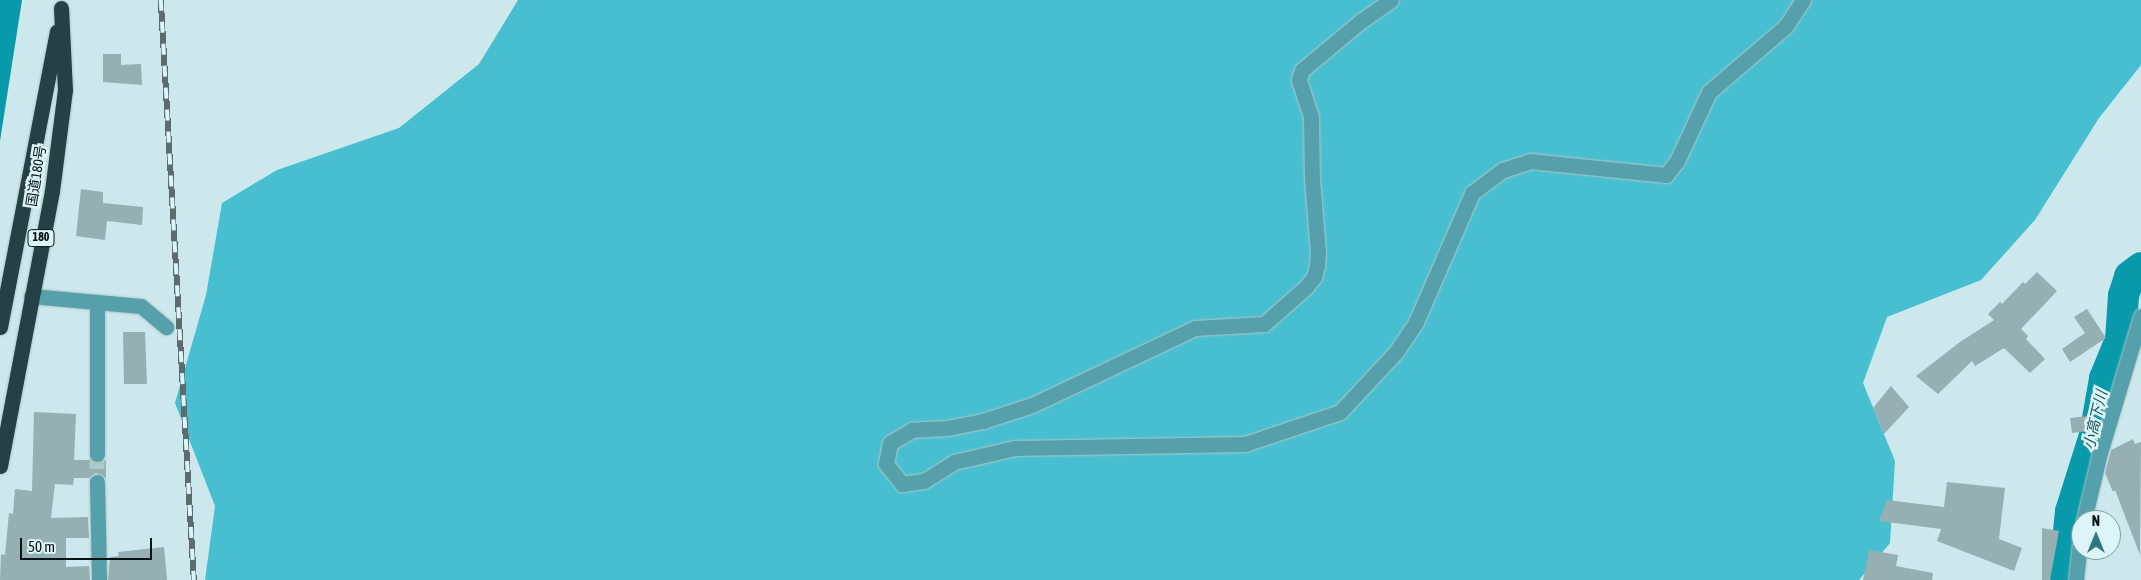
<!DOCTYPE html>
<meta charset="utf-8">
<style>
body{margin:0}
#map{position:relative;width:2141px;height:580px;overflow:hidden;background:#cde8ec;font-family:"Asap Condensed","Noto Sans JP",sans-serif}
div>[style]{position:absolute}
.forest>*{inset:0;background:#47bfd0}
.water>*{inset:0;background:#089aab}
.river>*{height:31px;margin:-15.5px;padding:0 15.5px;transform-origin:15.5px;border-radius:15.5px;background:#089aab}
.building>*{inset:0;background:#95afb3}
.minor-tunnel>*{height:15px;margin-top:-7.5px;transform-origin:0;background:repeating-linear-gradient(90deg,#afc8cb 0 15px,transparent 0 23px)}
.roads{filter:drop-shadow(0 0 1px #adc6c9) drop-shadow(0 0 1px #adc6c9)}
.minor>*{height:15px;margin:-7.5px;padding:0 7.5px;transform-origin:7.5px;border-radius:7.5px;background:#56a0ab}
.highway>*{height:15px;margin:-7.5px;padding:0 7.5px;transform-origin:7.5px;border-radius:7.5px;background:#264145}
.rail>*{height:5.5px;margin-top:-2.75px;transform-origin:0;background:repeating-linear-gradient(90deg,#dbf5f9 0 11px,#5b6b6e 0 22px);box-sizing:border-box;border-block:1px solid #5b6b6e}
span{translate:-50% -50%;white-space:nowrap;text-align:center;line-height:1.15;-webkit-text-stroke:5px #dbf5f9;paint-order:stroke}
.shield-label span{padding:1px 4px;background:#dbf5f9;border:1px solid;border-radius:4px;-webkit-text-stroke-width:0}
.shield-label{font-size:12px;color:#081113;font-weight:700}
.street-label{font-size:14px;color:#081113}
.water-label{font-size:15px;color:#21535b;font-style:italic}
.north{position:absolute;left:2071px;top:510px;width:50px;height:50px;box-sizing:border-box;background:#dbf5f9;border:1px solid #879a9d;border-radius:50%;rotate:0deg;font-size:14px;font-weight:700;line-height:20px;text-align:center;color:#081113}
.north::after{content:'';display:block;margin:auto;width:18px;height:22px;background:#2e7680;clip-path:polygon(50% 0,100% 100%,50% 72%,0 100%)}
.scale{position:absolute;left:20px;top:538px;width:132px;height:22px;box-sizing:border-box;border:2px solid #081113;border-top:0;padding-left:6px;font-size:15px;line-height:18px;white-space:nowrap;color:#081113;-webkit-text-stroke:4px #dbf5f9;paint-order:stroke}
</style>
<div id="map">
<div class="forest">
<i style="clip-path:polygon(518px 0,2141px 0,2141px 65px,2099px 118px,2035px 220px,1981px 280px,1887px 317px,1863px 383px,1895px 461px,1890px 543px,1859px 580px,205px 580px,215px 506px,175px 403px,206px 295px,222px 203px,277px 170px,399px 128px,479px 64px)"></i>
</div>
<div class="water">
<i style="clip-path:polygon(0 0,22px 0,0 141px)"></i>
</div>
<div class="river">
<i style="left:2063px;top:580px;width:69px;rotate:-84.2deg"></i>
<i style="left:2070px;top:511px;width:80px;rotate:-72.5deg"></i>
<i style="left:2094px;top:435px;width:58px;rotate:-80deg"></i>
<i style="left:2104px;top:378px;width:42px;rotate:-67.7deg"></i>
<i style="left:2120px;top:339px;width:44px;rotate:-86.1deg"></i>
<i style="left:2123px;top:295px;width:20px;rotate:-72deg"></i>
<i style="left:2129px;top:276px;width:15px;rotate:-37deg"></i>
</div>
<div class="building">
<i style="clip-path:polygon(103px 54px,121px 54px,121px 65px,141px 64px,142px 85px,103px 82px)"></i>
<i style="clip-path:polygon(81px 189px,103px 192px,103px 203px,143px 207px,142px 225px,107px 221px,105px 240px,76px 236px)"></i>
<i style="clip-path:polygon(2037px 272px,2057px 291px,2021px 329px,2028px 336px,2026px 339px,2045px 359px,2030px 373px,2004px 348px,1975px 366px,1972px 361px,1938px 394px,1916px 376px,1960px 342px,1994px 320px,1988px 314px,2000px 302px,2002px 304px,2023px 282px,2025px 284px)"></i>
<i style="clip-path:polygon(2087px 309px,2106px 338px,2070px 362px,2062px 349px,2085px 333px,2074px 317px)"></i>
<i style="clip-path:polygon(123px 332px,145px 332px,147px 384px,124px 384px)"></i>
<i style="clip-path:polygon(1891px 386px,1909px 407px,1884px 434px,1873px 408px)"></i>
<i style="clip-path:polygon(34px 412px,76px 414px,74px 460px,90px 460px,97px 463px,106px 460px,106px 478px,96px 473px,89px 478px,74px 478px,73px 485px,55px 484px,51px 518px,88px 517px,89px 538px,66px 538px,66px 567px,89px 566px,90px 580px,0 580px,1px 554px,5px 555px,9px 513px,13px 514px,15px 489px,32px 491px)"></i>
<i style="clip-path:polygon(2088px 416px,2089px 431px,2072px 433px,2070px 418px)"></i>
<i style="clip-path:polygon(2133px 439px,2135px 444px,2141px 442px,2140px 555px,2115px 490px,2113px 492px,2105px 473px,2111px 450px)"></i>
<i style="clip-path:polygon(1947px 482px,2005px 488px,1999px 539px,2022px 548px,2014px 571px,1937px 541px,1941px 529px,1879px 521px,1887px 500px,1944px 507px)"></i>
<i style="clip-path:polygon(2042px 528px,2059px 531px,2050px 580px,2042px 580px)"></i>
<i style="clip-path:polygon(164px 547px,167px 580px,108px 580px,110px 557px,119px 556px,118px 552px)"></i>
<i style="clip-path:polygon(1869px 550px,1898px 555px,1896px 566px,1933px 573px,1932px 580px,1863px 580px)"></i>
</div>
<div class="minor-tunnel">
<i style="left:97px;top:454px;width:28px;rotate:90deg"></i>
</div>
<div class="roads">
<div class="minor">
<i style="left:1391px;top:0;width:35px;rotate:145deg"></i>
<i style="left:1362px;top:20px;width:78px;rotate:140.2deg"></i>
<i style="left:1302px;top:70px;width:10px;rotate:107deg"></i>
<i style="left:1299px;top:80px;width:40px;rotate:72deg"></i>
<i style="left:1311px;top:118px;width:61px;rotate:89.1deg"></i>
<i style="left:1312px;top:179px;width:73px;rotate:85.3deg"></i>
<i style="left:1318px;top:252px;width:14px;rotate:94deg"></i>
<i style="left:1317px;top:266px;width:11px;rotate:105deg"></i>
<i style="left:1314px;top:277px;width:13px;rotate:129deg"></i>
<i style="left:1306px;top:287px;width:56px;rotate:138.6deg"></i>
<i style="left:1264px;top:324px;width:69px;rotate:176.7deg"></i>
<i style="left:1195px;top:328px;width:180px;rotate:154.7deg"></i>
<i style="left:1032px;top:405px;width:52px;rotate:161.9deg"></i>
<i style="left:983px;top:421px;width:37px;rotate:169deg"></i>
<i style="left:947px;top:428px;width:35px;rotate:177deg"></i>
<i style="left:912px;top:430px;width:26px;rotate:149deg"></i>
<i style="left:890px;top:443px;width:21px;rotate:101deg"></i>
<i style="left:886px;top:464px;width:26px;rotate:51deg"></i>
<i style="left:902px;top:484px;width:22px;rotate:-8deg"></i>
<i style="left:924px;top:481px;width:36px;rotate:-32deg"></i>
<i style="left:954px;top:462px;width:63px;rotate:-12.9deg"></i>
<i style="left:1015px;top:448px;width:230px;rotate:-1deg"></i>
<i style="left:1245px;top:444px;width:100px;rotate:-18.6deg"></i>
<i style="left:1340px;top:412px;width:82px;rotate:-47deg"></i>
<i style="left:1396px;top:352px;width:36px;rotate:-56deg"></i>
<i style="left:1416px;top:322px;width:141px;rotate:-66.5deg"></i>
<i style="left:1472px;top:193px;width:39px;rotate:-37deg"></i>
<i style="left:1503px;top:170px;width:28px;rotate:-18deg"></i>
<i style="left:1530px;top:161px;width:137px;rotate:5.9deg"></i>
<i style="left:1666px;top:175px;width:18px;rotate:-52deg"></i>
<i style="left:1677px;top:161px;width:76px;rotate:-65.1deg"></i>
<i style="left:1709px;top:92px;width:101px;rotate:-40.6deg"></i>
<i style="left:1786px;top:26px;width:31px;rotate:-57deg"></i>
<i style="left:31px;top:296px;width:110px;rotate:5.2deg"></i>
<i style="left:141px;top:306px;width:33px;rotate:40deg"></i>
<i style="left:97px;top:303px;width:151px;rotate:90deg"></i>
<i style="left:97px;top:482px;width:98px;rotate:88.8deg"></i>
<i style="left:2084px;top:520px;width:69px;rotate:-76.6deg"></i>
<i style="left:2100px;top:453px;width:143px;rotate:-73.3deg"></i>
<i style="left:2076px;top:580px;width:47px;rotate:-83.9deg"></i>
</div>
<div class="highway">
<i style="left:0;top:327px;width:301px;rotate:-79.1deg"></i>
<i style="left:0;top:466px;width:280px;rotate:-79.3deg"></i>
<i style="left:52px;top:191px;width:102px;rotate:-82.7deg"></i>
<i style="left:65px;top:90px;width:82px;rotate:-92.8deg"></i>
</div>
</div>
<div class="rail">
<i style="left:161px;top:0;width:581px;rotate:86.74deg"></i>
</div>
<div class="shield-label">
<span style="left:41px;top:238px">180</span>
</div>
<div class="street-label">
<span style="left:36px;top:176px;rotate:-81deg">国道180号</span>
</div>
<div class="water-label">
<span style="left:2095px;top:420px;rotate:-77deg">小高下川</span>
</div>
<div class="north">N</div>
<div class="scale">50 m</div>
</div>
